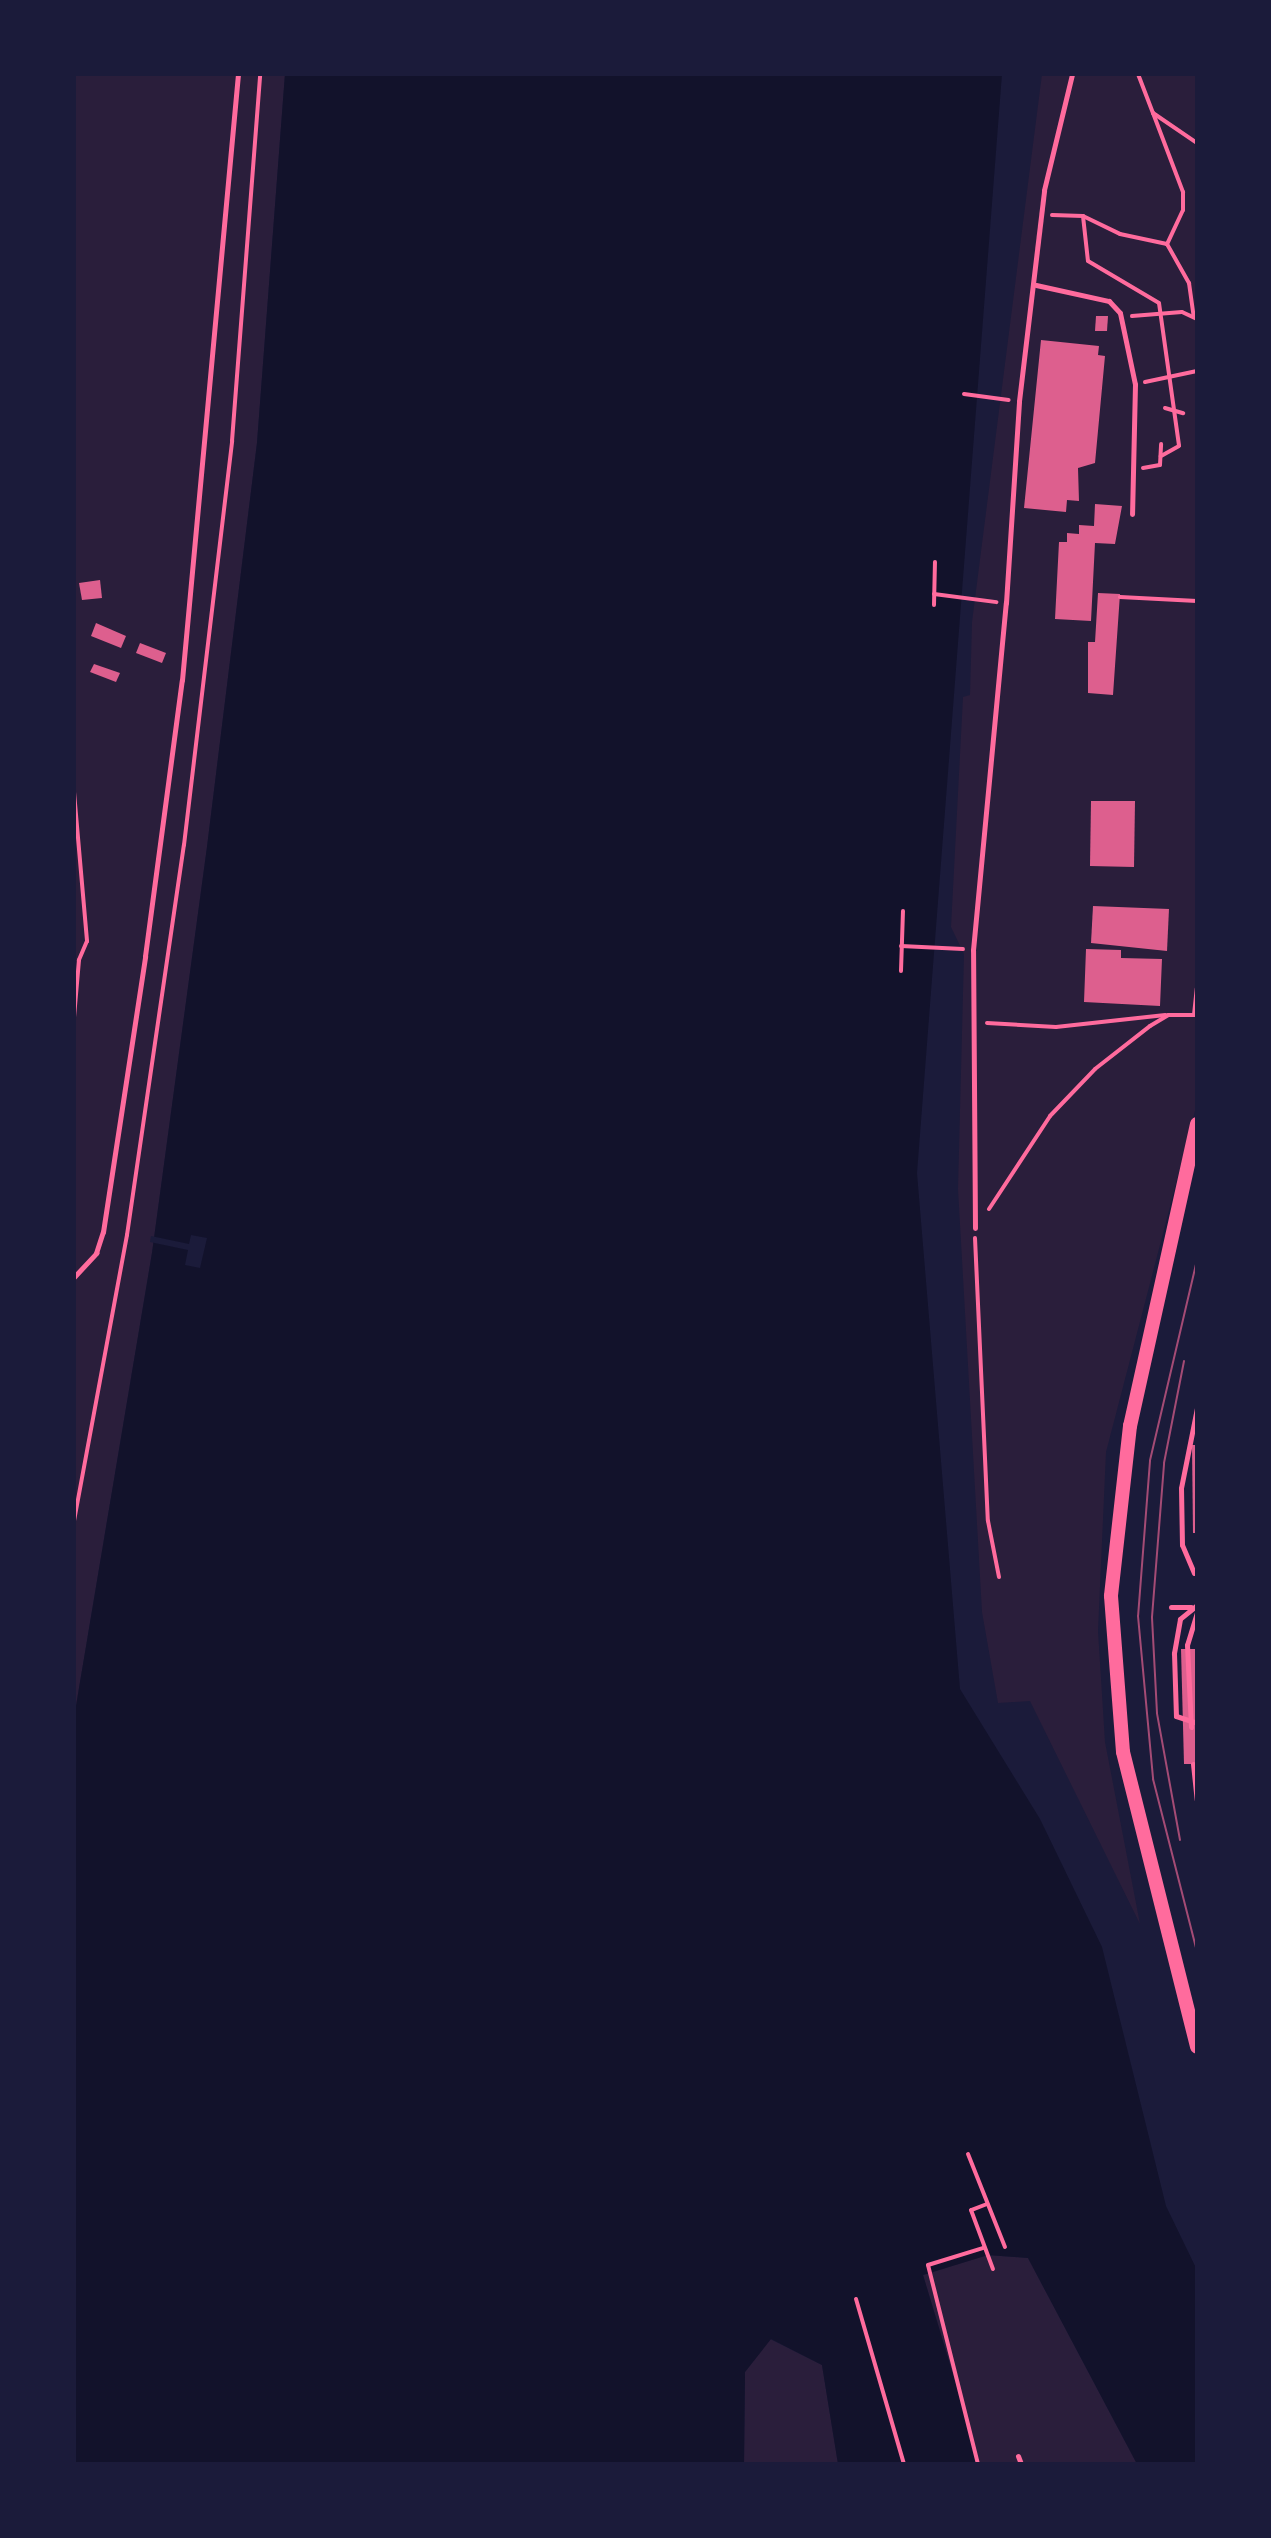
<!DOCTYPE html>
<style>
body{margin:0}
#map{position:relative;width:1271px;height:2538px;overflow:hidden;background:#1b1b3a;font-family:Quicksand,sans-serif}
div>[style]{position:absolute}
.green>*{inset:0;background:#2a1e3b}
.water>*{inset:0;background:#12122b}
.pier>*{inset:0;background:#1b1b3a}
.building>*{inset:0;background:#dd5f8e}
.path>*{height:4px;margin:-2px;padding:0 2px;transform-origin:2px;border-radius:2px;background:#ff6b9d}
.service>*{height:5px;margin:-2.5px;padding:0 2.5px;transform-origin:2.5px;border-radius:2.5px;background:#ff6b9d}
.secondary>*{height:14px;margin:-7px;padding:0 7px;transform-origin:7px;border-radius:7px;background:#ff6b9d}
.tram>*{height:2px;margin:-1px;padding:0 1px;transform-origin:1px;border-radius:1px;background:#a44b75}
span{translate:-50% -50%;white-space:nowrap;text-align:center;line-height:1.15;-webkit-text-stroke:8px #1b1b3a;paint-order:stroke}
.frame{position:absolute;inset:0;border:76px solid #1b1b3a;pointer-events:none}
</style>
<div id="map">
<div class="green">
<i style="clip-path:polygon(74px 74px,285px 74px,257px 443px,207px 847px,152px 1253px,74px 1718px)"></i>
<i style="clip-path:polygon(1042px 74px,1197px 74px,1197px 1103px,1106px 1452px,1098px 1631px,1105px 1742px,1140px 1924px,1030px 1701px,998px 1703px,982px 1612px,958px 1189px,964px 954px,951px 927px,963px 697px,970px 695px,972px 622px)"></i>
<i style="clip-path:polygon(987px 2255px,1028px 2258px,1137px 2464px,980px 2464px,923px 2275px)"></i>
<i style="clip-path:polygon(770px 2339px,822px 2365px,838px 2464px,744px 2464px,745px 2372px)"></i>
</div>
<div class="water">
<i style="clip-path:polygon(285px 74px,1002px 74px,917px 1173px,960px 1689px,1040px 1819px,1102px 1947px,1166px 2206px,1197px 2270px,1197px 2464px,1137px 2464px,1028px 2258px,988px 2255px,923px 2275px,980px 2464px,838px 2464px,822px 2365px,771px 2339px,745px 2372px,744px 2464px,74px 2464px,74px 1718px,152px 1253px,207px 847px,257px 443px)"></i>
</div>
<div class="pier">
<i style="clip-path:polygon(191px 1235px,207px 1238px,200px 1268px,185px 1265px,188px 1250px,150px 1242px,151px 1236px,189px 1244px)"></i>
</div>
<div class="building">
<i style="clip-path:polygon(1096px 316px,1108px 316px,1107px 331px,1095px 331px)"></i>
<i style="clip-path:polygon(1041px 340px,1099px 346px,1098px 355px,1105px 356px,1095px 463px,1078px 468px,1079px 501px,1067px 500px,1066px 512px,1024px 508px)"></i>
<i style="clip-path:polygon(1095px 504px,1122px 506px,1115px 544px,1095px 543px,1091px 621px,1055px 619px,1059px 542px,1067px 542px,1067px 533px,1079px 534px,1079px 525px,1094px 526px)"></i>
<i style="clip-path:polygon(100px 580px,102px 598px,82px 600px,79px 583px)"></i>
<i style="clip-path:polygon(1098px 593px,1120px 594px,1113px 695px,1088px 693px,1088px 642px,1095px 642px)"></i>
<i style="clip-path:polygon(96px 623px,126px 636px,121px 648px,91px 636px)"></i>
<i style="clip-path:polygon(140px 643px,166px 653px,162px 663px,136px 653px)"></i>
<i style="clip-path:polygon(94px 664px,120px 673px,116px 682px,90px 672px)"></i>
<i style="clip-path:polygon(1091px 801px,1135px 801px,1134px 867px,1090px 866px)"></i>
<i style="clip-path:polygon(1093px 906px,1169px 909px,1167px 951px,1091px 943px)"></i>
<i style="clip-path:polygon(1086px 949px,1121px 950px,1121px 958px,1162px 959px,1160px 1006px,1084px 1002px)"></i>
<i style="clip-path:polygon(1192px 1445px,1197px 1445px,1197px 1533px,1193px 1533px)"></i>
<i style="clip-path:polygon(1181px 1649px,1197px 1649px,1197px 1764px,1184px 1764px)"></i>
</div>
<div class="path">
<i style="left:1138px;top:74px;width:42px;rotate:69deg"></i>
<i style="left:1153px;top:113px;width:53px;rotate:34.3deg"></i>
<i style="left:1153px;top:113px;width:85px;rotate:69.2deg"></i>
<i style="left:1183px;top:192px;width:18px;rotate:90deg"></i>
<i style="left:1183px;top:210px;width:38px;rotate:115deg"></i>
<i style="left:1167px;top:244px;width:45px;rotate:60.6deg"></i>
<i style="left:1189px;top:283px;width:34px;rotate:82deg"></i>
<i style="left:1052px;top:215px;width:31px;rotate:2deg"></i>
<i style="left:1083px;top:216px;width:45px;rotate:83.7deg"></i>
<i style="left:1088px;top:261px;width:82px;rotate:30.6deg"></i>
<i style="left:1159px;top:303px;width:144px;rotate:82deg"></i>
<i style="left:1179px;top:446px;width:21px;rotate:151deg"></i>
<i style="left:1083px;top:216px;width:41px;rotate:25.9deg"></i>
<i style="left:1120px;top:234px;width:48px;rotate:12deg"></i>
<i style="left:1132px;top:316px;width:50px;rotate:-4.6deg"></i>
<i style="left:1182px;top:312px;width:17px;rotate:25deg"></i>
<i style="left:1145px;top:382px;width:53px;rotate:-11.9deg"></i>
<i style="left:964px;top:394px;width:45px;rotate:7.6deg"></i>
<i style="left:1165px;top:408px;width:19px;rotate:16deg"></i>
<i style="left:1143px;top:468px;width:17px;rotate:-10deg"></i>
<i style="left:1160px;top:465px;width:21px;rotate:-87deg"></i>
<i style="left:934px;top:594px;width:63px;rotate:7.4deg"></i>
<i style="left:1120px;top:597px;width:77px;rotate:3deg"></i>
<i style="left:934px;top:605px;width:43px;rotate:-88.7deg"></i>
<i style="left:74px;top:792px;width:150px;rotate:85deg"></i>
<i style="left:87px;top:941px;width:21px;rotate:113deg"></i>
<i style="left:79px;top:960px;width:57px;rotate:95deg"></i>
<i style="left:901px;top:946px;width:62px;rotate:2.8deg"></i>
<i style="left:901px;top:971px;width:60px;rotate:-88.1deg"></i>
<i style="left:987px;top:1023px;width:69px;rotate:3.3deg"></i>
<i style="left:1056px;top:1027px;width:110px;rotate:-6.3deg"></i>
<i style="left:989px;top:1209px;width:111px;rotate:-56.7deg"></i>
<i style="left:1050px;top:1116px;width:65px;rotate:-46.2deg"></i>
<i style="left:1095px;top:1069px;width:70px;rotate:-38deg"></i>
<i style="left:1150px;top:1026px;width:21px;rotate:-31deg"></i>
<i style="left:1168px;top:1015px;width:26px"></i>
<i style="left:1194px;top:1015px;width:27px;rotate:-84deg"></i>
<i style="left:975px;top:1238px;width:283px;rotate:87.4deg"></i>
<i style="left:988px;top:1521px;width:57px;rotate:78.9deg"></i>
<i style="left:74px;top:1521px;width:291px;rotate:-79.5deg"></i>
<i style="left:127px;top:1235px;width:394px;rotate:-81.7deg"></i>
<i style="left:184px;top:845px;width:407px;rotate:-83.2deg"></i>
<i style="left:232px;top:441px;width:368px;rotate:-85.6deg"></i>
<i style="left:968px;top:2154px;width:100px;rotate:68.3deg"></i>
<i style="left:987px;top:2204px;width:17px;rotate:159deg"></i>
<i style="left:971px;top:2210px;width:63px;rotate:69.6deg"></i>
<i style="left:856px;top:2299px;width:172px;rotate:73.8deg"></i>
<i style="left:978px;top:2464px;width:205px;rotate:-104.1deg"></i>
<i style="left:928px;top:2265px;width:58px;rotate:-17.2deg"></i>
</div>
<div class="service">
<i style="left:1036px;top:285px;width:75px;rotate:12.4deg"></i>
<i style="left:1109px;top:301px;width:16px;rotate:47deg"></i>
<i style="left:1120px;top:313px;width:73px;rotate:78.1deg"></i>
<i style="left:1135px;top:384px;width:130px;rotate:91.3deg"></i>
<i style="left:975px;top:1228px;width:278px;rotate:-90.4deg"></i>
<i style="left:973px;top:950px;width:349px;rotate:-84.6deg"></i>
<i style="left:1006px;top:603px;width:202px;rotate:-86.3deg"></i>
<i style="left:1019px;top:401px;width:212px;rotate:-83.2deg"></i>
<i style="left:1044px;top:190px;width:119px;rotate:-76.4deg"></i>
<i style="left:74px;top:1277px;width:33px;rotate:-47deg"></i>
<i style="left:96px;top:1253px;width:22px;rotate:-72deg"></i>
<i style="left:103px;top:1232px;width:279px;rotate:-81.3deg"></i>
<i style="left:145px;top:956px;width:278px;rotate:-82.4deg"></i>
<i style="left:182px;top:680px;width:609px;rotate:-84.72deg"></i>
<i style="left:1197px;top:1555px;width:24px;rotate:90deg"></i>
<i style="left:1194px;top:1573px;width:30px;rotate:-113deg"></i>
<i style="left:1182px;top:1545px;width:57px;rotate:-91deg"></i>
<i style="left:1181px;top:1488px;width:82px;rotate:-78.7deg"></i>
<i style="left:1197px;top:1605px;width:22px;rotate:141deg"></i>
<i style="left:1180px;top:1619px;width:35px;rotate:100deg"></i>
<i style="left:1174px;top:1653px;width:63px;rotate:88.2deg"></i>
<i style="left:1176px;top:1716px;width:22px;rotate:18deg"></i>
<i style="left:1171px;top:1607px;width:20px"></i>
<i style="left:1191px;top:1727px;width:82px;rotate:-92.8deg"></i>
<i style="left:1187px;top:1645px;width:34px;rotate:-73deg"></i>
<i style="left:1193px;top:1764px;width:36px;rotate:84deg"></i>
<i style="left:1018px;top:2456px;width:9px;rotate:69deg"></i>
</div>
<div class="secondary">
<i style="left:1197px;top:1124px;width:309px;rotate:102.5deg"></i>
<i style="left:1130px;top:1426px;width:171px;rotate:96.4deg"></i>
<i style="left:1111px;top:1596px;width:156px;rotate:85.6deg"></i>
<i style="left:1123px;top:1752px;width:304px;rotate:75.9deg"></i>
</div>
<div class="tram">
<i style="left:1197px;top:1260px;width:206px;rotate:103.2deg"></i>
<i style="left:1150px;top:1461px;width:155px;rotate:94.4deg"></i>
<i style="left:1138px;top:1616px;width:164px;rotate:84.7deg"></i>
<i style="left:1153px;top:1779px;width:179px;rotate:75.7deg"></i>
<i style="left:1180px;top:1840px;width:129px;rotate:-100.3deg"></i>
<i style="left:1157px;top:1713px;width:96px;rotate:-93deg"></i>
<i style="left:1152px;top:1617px;width:154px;rotate:-85.5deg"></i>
<i style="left:1164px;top:1463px;width:104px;rotate:-78.9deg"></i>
</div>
<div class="frame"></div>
</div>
